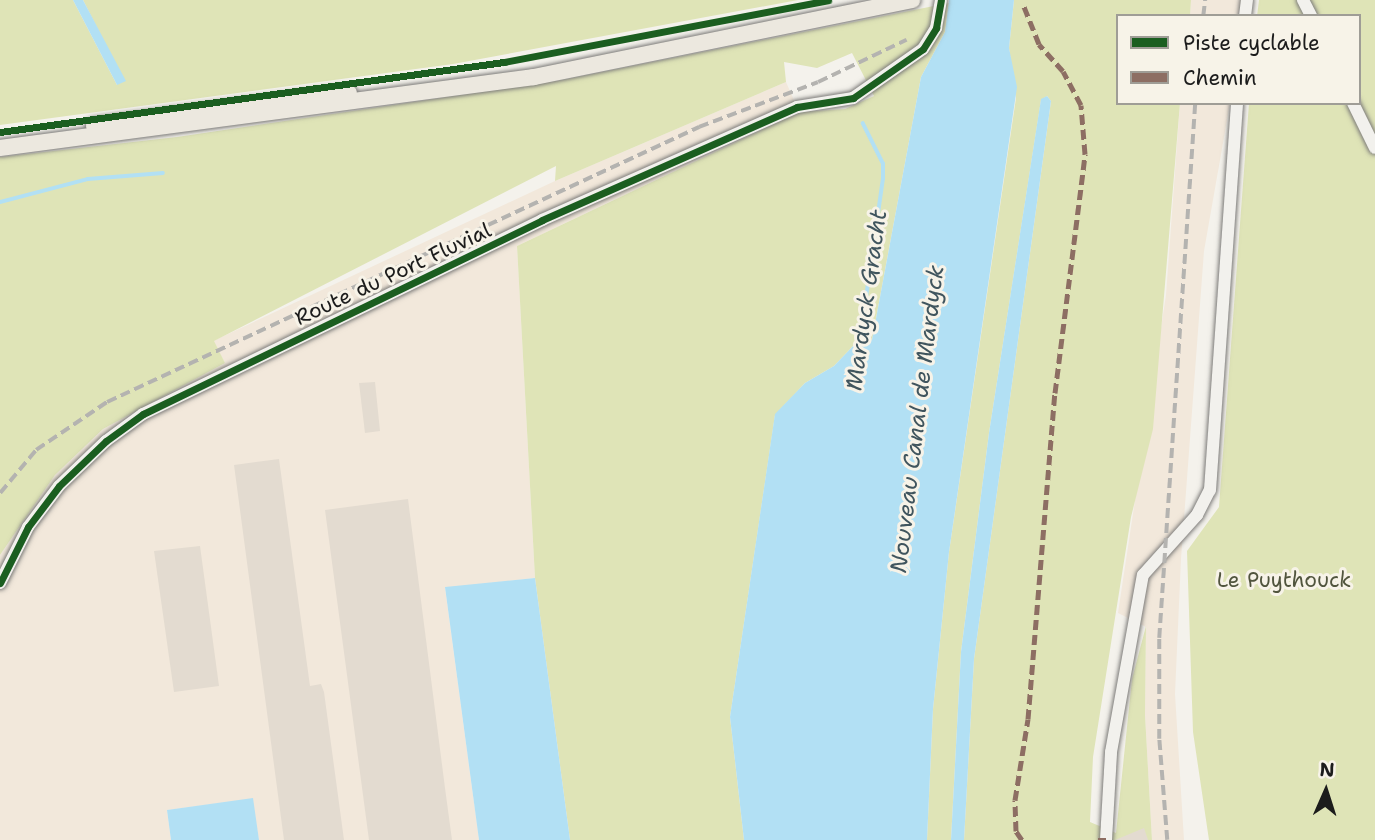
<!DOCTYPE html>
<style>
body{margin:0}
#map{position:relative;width:1375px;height:840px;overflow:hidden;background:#f4f2ec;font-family:"Shantell Sans",sans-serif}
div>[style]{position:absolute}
.built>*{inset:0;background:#f2e8db}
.green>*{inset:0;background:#dfe4b7}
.water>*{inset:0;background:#b2e0f4}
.stream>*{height:3.5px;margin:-1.75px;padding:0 1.75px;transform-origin:1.75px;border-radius:1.75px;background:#b2e0f4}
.building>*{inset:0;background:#e3dbd0}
.roads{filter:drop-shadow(0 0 2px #7d7c7a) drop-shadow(0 0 2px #7d7c7a)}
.minor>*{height:12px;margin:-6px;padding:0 6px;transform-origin:6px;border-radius:6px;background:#f2f1ed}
.major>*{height:16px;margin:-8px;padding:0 8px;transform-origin:8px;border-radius:8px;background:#ece8df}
.rail>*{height:3.5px;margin-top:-1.75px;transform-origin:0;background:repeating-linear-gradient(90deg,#b4b3b0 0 10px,transparent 0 15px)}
.quiet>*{height:5px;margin-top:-2.5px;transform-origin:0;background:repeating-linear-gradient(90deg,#8d6e63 0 10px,transparent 0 15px)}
.cycleway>*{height:7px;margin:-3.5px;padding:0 3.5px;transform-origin:3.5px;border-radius:3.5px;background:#1b5e20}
span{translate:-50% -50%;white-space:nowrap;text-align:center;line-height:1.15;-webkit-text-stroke:6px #f7f3e8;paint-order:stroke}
.street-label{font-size:21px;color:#1c1c1c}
.park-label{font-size:21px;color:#51553e}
.water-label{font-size:23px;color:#40555e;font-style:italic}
.legend{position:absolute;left:1116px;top:14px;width:245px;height:91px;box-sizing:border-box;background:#f7f3e8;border:2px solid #9f9d96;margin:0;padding:9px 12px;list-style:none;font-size:21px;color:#1c1c1c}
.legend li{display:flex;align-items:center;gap:14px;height:35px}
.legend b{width:35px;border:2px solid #9f9d96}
.north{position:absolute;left:1291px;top:756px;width:70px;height:70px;-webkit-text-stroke:5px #f7f3e8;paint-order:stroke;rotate:3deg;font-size:19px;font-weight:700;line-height:28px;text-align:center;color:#1c1c1c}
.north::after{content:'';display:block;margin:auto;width:24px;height:32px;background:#1c1c1c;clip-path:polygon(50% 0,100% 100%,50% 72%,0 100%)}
</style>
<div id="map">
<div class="built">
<i style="clip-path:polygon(1191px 0,1241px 0,1239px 16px,1190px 16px)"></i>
<i style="clip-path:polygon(786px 82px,799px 112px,517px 246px,535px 578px,445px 588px,479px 840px,259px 840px,252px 799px,167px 810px,171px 840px,0 840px,0 555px,55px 475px,103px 429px,225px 363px,213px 341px,555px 181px)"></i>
<i style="clip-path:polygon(1180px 103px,1230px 103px,1204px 251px,1181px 559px,1175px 694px,1184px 840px,1152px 840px,1145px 715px,1146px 627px,1118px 613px,1166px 295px)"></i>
</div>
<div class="green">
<i style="clip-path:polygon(0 0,73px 0,117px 85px,118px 69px,83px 0,798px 0,453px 64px,0 125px)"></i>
<i style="clip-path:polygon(1014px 0,1191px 0,1190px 16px,1118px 16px,1118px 103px,1180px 103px,1153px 429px,1131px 517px,1093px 757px,1090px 822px,1116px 833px,1132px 679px,1146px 626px,1145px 715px,1152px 840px,964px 840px,974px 659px,1051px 101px,1047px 96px,1041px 100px,989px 433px,961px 652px,951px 840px,927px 840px,933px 709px,949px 552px,1016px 98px,1009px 48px)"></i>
<i style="clip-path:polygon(1259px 0,1375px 0,1375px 840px,1209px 840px,1193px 732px,1187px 551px,1219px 507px,1249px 103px,1359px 103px,1359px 16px,1257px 16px)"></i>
<i style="clip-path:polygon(949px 3px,945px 32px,921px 77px,872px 340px,854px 345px,834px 366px,805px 383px,775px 415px,730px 717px,744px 840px,570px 840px,535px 578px,517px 246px,799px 112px,845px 109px,874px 96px,852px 53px,817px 68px,784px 62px,786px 82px,555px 181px,556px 166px,214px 341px,225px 363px,103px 429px,55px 475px,0 555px,0 157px,177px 137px,562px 80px)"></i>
</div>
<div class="water">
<i style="clip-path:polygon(73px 0,83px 0,126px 81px,117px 85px)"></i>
<i style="clip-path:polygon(949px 0,1014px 0,1009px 48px,1017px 87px,949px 552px,933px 709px,927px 840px,744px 840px,730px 717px,775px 414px,805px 383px,834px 366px,854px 345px,872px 340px,921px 77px,945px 32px)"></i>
<i style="clip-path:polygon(1047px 96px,1051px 101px,974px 659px,964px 840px,951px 840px,961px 652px,989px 433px,1041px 99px)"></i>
<i style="clip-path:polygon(535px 578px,570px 840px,479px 840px,445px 587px)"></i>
<i style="clip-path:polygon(253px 798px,259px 840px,171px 840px,167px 810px)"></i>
</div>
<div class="stream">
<i style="left:0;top:202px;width:91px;rotate:-14.6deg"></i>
<i style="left:88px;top:179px;width:75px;rotate:-4.6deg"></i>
<i style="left:859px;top:347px;width:170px;rotate:-81.9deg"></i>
<i style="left:883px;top:179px;width:15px;rotate:-90deg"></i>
<i style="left:883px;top:164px;width:45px;rotate:-116.6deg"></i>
</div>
<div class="building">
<i style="clip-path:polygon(375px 382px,380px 431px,365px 433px,359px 383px)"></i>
<i style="clip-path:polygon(279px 459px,310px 686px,321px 684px,324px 692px,344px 840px,284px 840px,234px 465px)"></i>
<i style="clip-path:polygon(408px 499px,445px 788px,452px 840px,369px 840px,325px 510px)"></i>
<i style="clip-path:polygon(200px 546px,219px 686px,174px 692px,154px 551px)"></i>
<i style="clip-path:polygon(1144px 828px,1148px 840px,1115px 840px)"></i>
</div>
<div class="roads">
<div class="minor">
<i style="left:1303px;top:0;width:18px;rotate:63deg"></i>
<i style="left:1245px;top:16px;width:16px;rotate:-83deg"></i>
<i style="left:1353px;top:103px;width:50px;rotate:63.9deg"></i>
<i style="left:0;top:583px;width:63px;rotate:-63.4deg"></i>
<i style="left:28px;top:527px;width:51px;rotate:-52.9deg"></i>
<i style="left:59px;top:486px;width:65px;rotate:-43.8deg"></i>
<i style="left:106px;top:441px;width:46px;rotate:-36.1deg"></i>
<i style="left:143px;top:414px;width:444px;rotate:-25.9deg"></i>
<i style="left:542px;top:220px;width:279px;rotate:-23.9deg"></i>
<i style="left:797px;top:107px;width:57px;rotate:-9.1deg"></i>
<i style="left:853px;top:98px;width:85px;rotate:-35deg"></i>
<i style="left:923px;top:49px;width:25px;rotate:-58deg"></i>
<i style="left:936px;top:28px;width:28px;rotate:-80deg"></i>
<i style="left:1106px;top:840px;width:88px;rotate:-86.7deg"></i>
<i style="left:1111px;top:752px;width:180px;rotate:-79.8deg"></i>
<i style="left:1143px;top:575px;width:81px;rotate:-48deg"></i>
<i style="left:1197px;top:515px;width:28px;rotate:-63deg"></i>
<i style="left:1210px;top:490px;width:388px;rotate:-86deg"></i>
</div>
<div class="major">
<i style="left:94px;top:126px;width:257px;rotate:-7.4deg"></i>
<i style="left:0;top:148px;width:539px;rotate:-7.57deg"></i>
<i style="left:534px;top:77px;width:386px;rotate:-11.5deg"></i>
</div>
</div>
<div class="rail">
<i style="left:1203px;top:16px;width:16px;rotate:-83deg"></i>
<i style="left:0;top:493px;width:56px;rotate:-50.1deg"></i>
<i style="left:36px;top:450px;width:86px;rotate:-34.1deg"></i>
<i style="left:107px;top:402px;width:653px;rotate:-24.92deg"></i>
<i style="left:699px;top:127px;width:127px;rotate:-20.7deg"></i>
<i style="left:818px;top:82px;width:98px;rotate:-25.5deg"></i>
<i style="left:1167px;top:840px;width:101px;rotate:-94.5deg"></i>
<i style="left:1159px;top:739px;width:101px;rotate:-90deg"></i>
<i style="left:1159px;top:638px;width:536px;rotate:-86.15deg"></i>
</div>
<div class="quiet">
<i style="left:1022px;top:840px;width:11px;rotate:-124deg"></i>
<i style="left:1016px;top:831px;width:31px;rotate:-92deg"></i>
<i style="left:1015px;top:800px;width:82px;rotate:-80.9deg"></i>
<i style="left:1028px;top:719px;width:327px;rotate:-85.3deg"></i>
<i style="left:1055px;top:393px;width:241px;rotate:-82.8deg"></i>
<i style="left:1085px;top:154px;width:49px;rotate:-94.7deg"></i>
<i style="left:1081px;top:105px;width:38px;rotate:-118deg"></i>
<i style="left:1063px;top:71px;width:36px;rotate:-132deg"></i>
<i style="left:1039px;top:44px;width:43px;rotate:-111.8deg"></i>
<i style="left:1098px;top:840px;width:8px"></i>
</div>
<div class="cycleway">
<i style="left:0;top:132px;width:509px;rotate:-7.91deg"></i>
<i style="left:504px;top:62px;width:330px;rotate:-10.8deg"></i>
<i style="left:0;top:583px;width:63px;rotate:-63.4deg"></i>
<i style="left:28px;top:527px;width:51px;rotate:-52.9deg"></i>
<i style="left:59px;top:486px;width:65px;rotate:-43.8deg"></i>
<i style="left:106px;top:441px;width:46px;rotate:-36.1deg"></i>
<i style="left:143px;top:414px;width:444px;rotate:-25.9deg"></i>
<i style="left:542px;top:220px;width:279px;rotate:-23.9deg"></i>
<i style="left:797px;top:107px;width:57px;rotate:-9.1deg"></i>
<i style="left:853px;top:98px;width:85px;rotate:-35deg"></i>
<i style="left:923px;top:49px;width:25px;rotate:-58deg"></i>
<i style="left:936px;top:28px;width:28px;rotate:-80deg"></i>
</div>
<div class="street-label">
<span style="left:393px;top:274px;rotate:-25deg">Route du Port Fluvial</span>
</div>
<div class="park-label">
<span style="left:1284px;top:580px">Le Puythouck</span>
</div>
<div class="water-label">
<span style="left:866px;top:300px;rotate:-82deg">Mardyck Gracht</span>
<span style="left:917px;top:419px;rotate:-83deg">Nouveau Canal de Mardyck</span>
</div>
<ul class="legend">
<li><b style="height:9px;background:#1b5e20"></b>Piste cyclable</li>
<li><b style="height:9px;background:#8d6e63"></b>Chemin</li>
</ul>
<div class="north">N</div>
</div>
